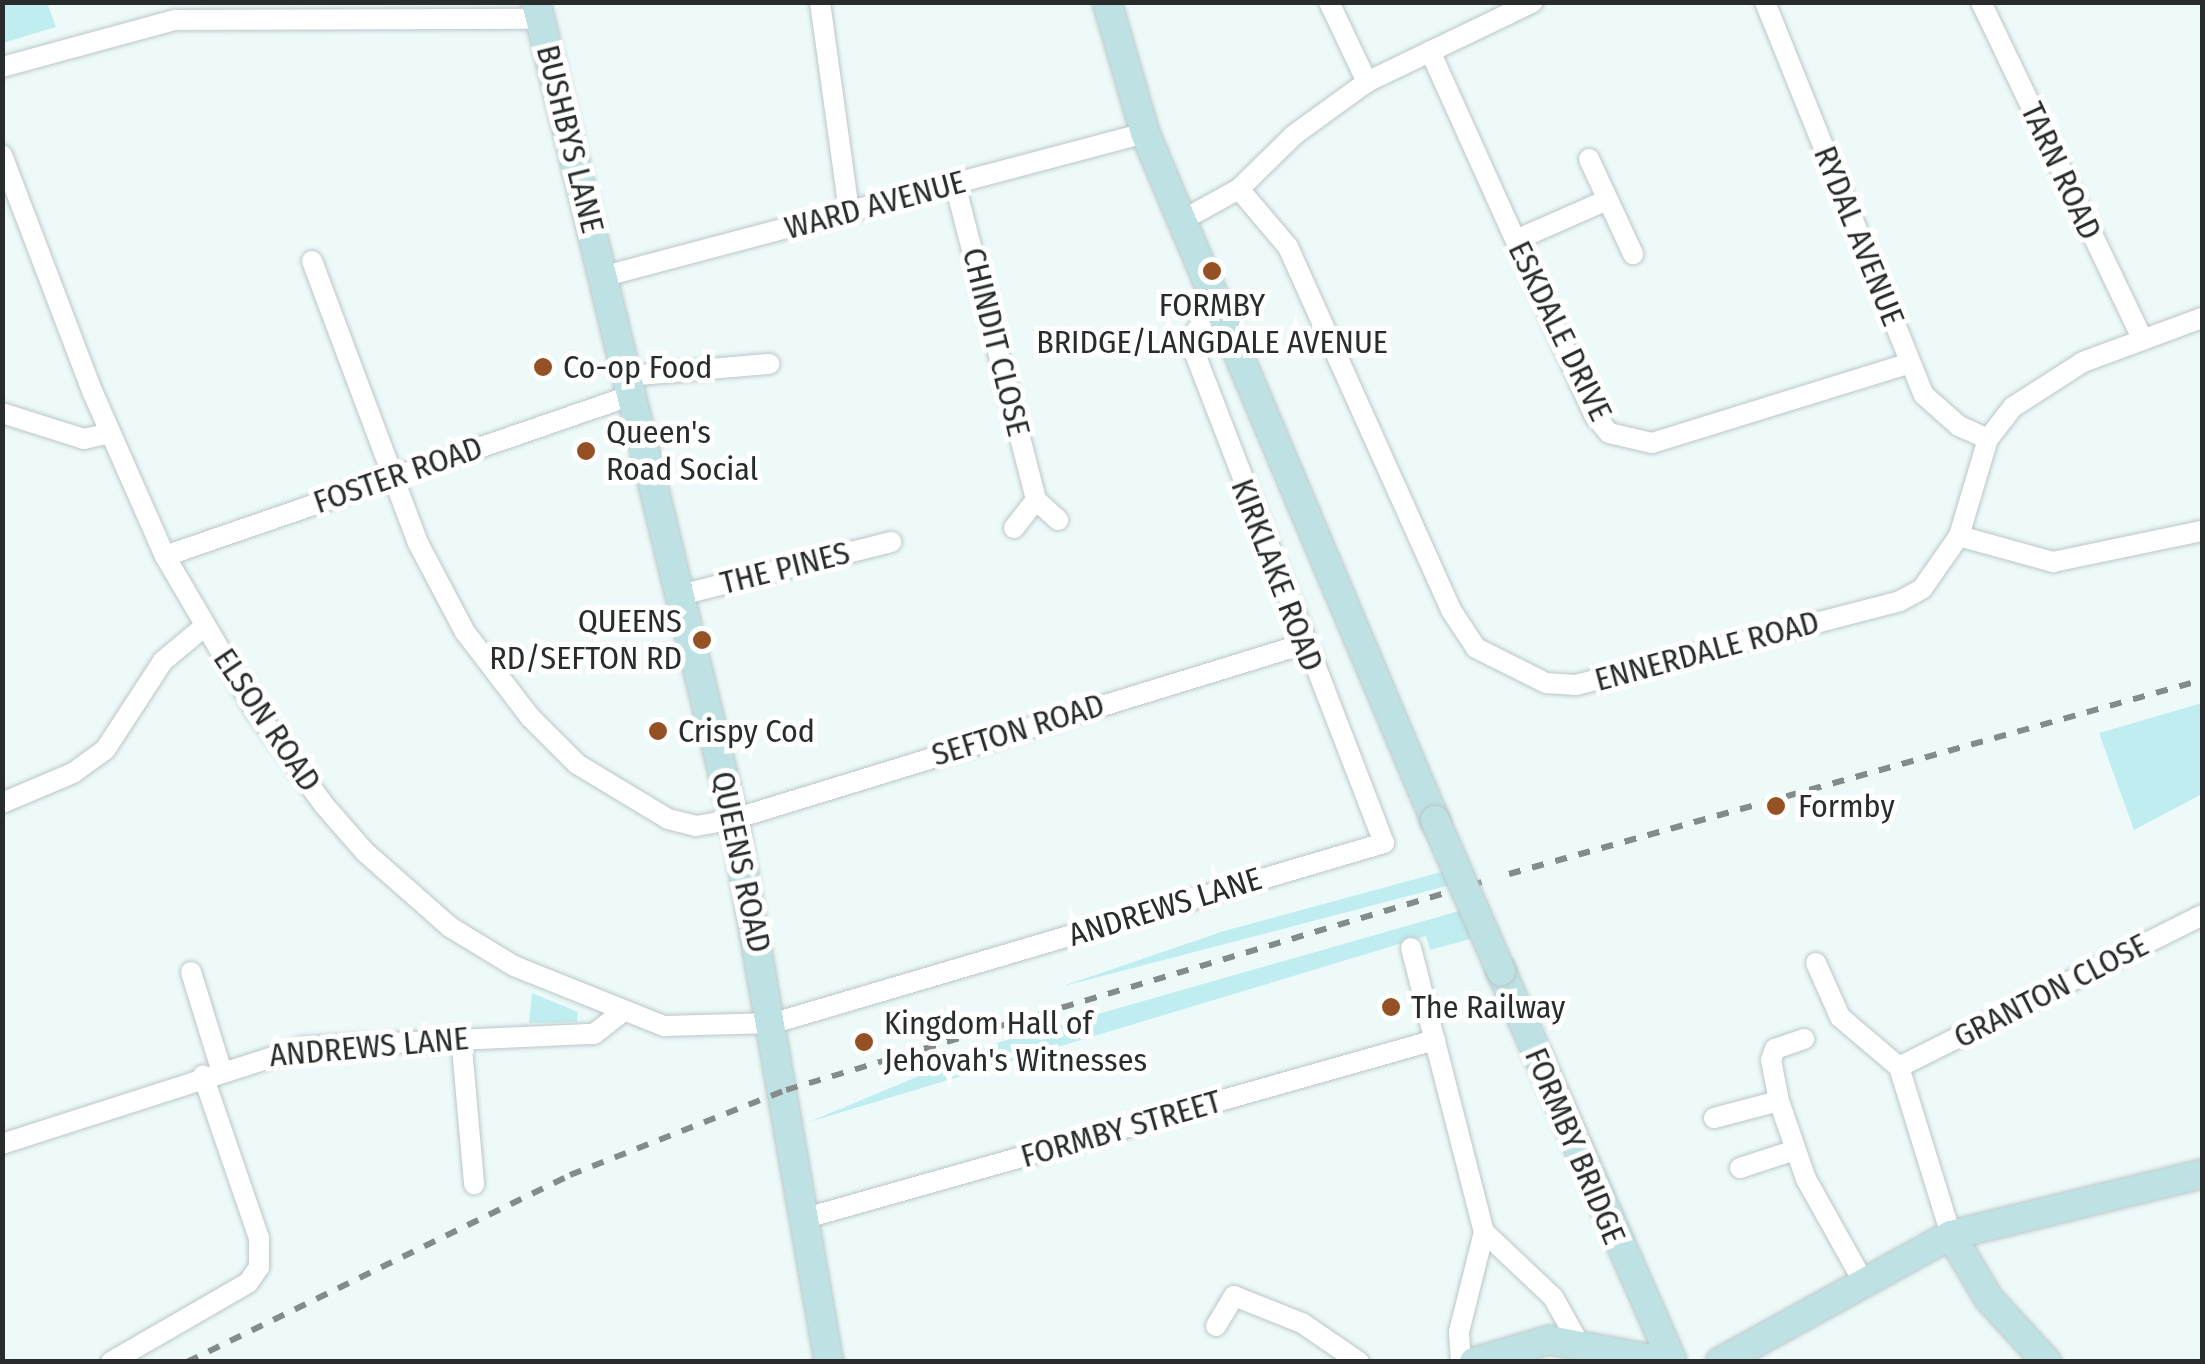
<!DOCTYPE html>
<style>
body{margin:0}
#map{position:relative;width:2205px;height:1364px;overflow:hidden;background:#eefafa;font-family:"Fira Sans Condensed",sans-serif}
div>[style]{position:absolute}
.green>*{inset:0;background:#c0edf0}
.roads{filter:drop-shadow(0 0 2px #bbc6c7) drop-shadow(0 0 2px #bbc6c7)}
.street>*{height:20px;margin:-10px;padding:0 10px;transform-origin:10px;border-radius:10px;background:#fff}
.secondary>*{height:28px;margin:-14px;padding:0 14px;transform-origin:14px;border-radius:14px;background:#bee2e4}
.rail>*{height:6px;margin-top:-3px;transform-origin:0;background:repeating-linear-gradient(90deg,#838b8b 0 12px,transparent 0 24px)}
.bridges{filter:drop-shadow(0 0 2px #bbc6c7) drop-shadow(0 0 2px #bbc6c7)}
.secondary-bridge>*{height:28px;margin:-14px;padding:0 14px;transform-origin:14px;border-radius:14px;background:#bee2e4}
.dots>*{width:28px;height:28px;translate:-50% -50%;box-sizing:border-box;border:5px solid #fff;border-radius:50%}
span{translate:-50% -50%;white-space:nowrap;text-align:center;line-height:1.15;-webkit-text-stroke:10px #fff;paint-order:stroke}
.street-label{font-size:32px;color:#282c2c}
.poi-label{font-size:32px;color:#282c2c}
.left{translate:0 -50%;text-align:left}
.right{translate:-100% -50%;text-align:right}
.frame{position:absolute;inset:0;border:5px solid #282c2c;pointer-events:none}
</style>
<div id="map">
<div class="green">
<i style="clip-path:polygon(3px 2px,47px 3px,56px 27px,3px 43px)"></i>
<i style="clip-path:polygon(2202px 703px,2202px 794px,2134px 830px,2099px 733px)"></i>
<i style="clip-path:polygon(1456px 868px,1462px 882px,1060px 987px,1224px 931px)"></i>
<i style="clip-path:polygon(1473px 907px,1485px 935px,1430px 950px,1426px 936px,809px 1122px,1000px 1042px)"></i>
<i style="clip-path:polygon(532px 993px,578px 1012px,577px 1022px,529px 1023px)"></i>
</div>
<div class="roads">
<div class="street">
<i style="left:820px;top:2px;width:212px;rotate:82.1deg"></i>
<i style="left:1329px;top:2px;width:89px;rotate:64.6deg"></i>
<i style="left:1765px;top:2px;width:424px;rotate:68deg"></i>
<i style="left:1924px;top:395px;width:47px;rotate:41.5deg"></i>
<i style="left:1959px;top:426px;width:32px;rotate:24deg"></i>
<i style="left:1981px;top:2px;width:373px;rotate:64.4deg"></i>
<i style="left:1430px;top:51px;width:399px;rotate:65.7deg"></i>
<i style="left:1594px;top:415px;width:23px;rotate:50deg"></i>
<i style="left:1609px;top:433px;width:44px;rotate:13.1deg"></i>
<i style="left:1652px;top:443px;width:270px;rotate:-17.2deg"></i>
<i style="left:2px;top:67px;width:179px;rotate:-15.2deg"></i>
<i style="left:175px;top:20px;width:365px;rotate:-0.2deg"></i>
<i style="left:2px;top:155px;width:255px;rotate:69.1deg"></i>
<i style="left:93px;top:393px;width:178px;rotate:66.2deg"></i>
<i style="left:165px;top:556px;width:178px;rotate:59.7deg"></i>
<i style="left:255px;top:710px;width:117px;rotate:54deg"></i>
<i style="left:324px;top:805px;width:62px;rotate:48.9deg"></i>
<i style="left:365px;top:852px;width:113px;rotate:41.4deg"></i>
<i style="left:450px;top:927px;width:75px;rotate:31.4deg"></i>
<i style="left:514px;top:966px;width:162px;rotate:21.8deg"></i>
<i style="left:664px;top:1026px;width:110px;rotate:-1.6deg"></i>
<i style="left:774px;top:1023px;width:636px;rotate:-16.44deg"></i>
<i style="left:1384px;top:843px;width:533px;rotate:-111.12deg"></i>
<i style="left:1192px;top:346px;width:17px;rotate:-73deg"></i>
<i style="left:1197px;top:330px;width:28px;rotate:-35deg"></i>
<i style="left:1589px;top:159px;width:105px;rotate:65.1deg"></i>
<i style="left:955px;top:184px;width:326px;rotate:75.6deg"></i>
<i style="left:1239px;top:189px;width:76px;rotate:49.8deg"></i>
<i style="left:1288px;top:247px;width:398px;rotate:65.8deg"></i>
<i style="left:1451px;top:610px;width:45px;rotate:56.7deg"></i>
<i style="left:1476px;top:648px;width:78px;rotate:26.6deg"></i>
<i style="left:1546px;top:683px;width:30px;rotate:4deg"></i>
<i style="left:1576px;top:685px;width:335px;rotate:-14.5deg"></i>
<i style="left:1900px;top:601px;width:25px;rotate:-29deg"></i>
<i style="left:1922px;top:589px;width:65px;rotate:-55.1deg"></i>
<i style="left:1959px;top:536px;width:101px;rotate:-73.4deg"></i>
<i style="left:1988px;top:439px;width:41px;rotate:-52deg"></i>
<i style="left:2013px;top:407px;width:83px;rotate:-32.7deg"></i>
<i style="left:2083px;top:362px;width:127px;rotate:-20.3deg"></i>
<i style="left:1181px;top:221px;width:66px;rotate:-28.9deg"></i>
<i style="left:1239px;top:189px;width:77px;rotate:-44.5deg"></i>
<i style="left:1294px;top:135px;width:90px;rotate:-36deg"></i>
<i style="left:1367px;top:82px;width:184px;rotate:-25.7deg"></i>
<i style="left:1516px;top:240px;width:99px;rotate:-23.7deg"></i>
<i style="left:312px;top:261px;width:301px;rotate:69.4deg"></i>
<i style="left:418px;top:543px;width:101px;rotate:62.2deg"></i>
<i style="left:465px;top:632px;width:107px;rotate:52.6deg"></i>
<i style="left:530px;top:717px;width:66px;rotate:45deg"></i>
<i style="left:577px;top:764px;width:106px;rotate:31.1deg"></i>
<i style="left:668px;top:819px;width:29px;rotate:14deg"></i>
<i style="left:696px;top:826px;width:39px;rotate:-10deg"></i>
<i style="left:734px;top:819px;width:596px;rotate:-17.07deg"></i>
<i style="left:605px;top:276px;width:559px;rotate:-14.83deg"></i>
<i style="left:628px;top:376px;width:142px;rotate:-4.9deg"></i>
<i style="left:2px;top:413px;width:86px;rotate:17.6deg"></i>
<i style="left:84px;top:439px;width:27px;rotate:-13deg"></i>
<i style="left:1014px;top:528px;width:36px;rotate:-52deg"></i>
<i style="left:1036px;top:500px;width:30px;rotate:42deg"></i>
<i style="left:1959px;top:536px;width:98px;rotate:15.5deg"></i>
<i style="left:2053px;top:562px;width:152px;rotate:-11.8deg"></i>
<i style="left:165px;top:556px;width:494px;rotate:-19deg"></i>
<i style="left:680px;top:595px;width:218px;rotate:-14.1deg"></i>
<i style="left:2px;top:803px;width:77px;rotate:-22.9deg"></i>
<i style="left:73px;top:773px;width:39px;rotate:-36deg"></i>
<i style="left:105px;top:750px;width:106px;rotate:-56.9deg"></i>
<i style="left:163px;top:661px;width:55px;rotate:-39.8deg"></i>
<i style="left:1411px;top:948px;width:293px;rotate:75.6deg"></i>
<i style="left:1484px;top:1232px;width:95px;rotate:43.3deg"></i>
<i style="left:1553px;top:1297px;width:49px;rotate:60.8deg"></i>
<i style="left:1816px;top:963px;width:59px;rotate:66deg"></i>
<i style="left:1840px;top:1017px;width:77px;rotate:40.3deg"></i>
<i style="left:1899px;top:1067px;width:176px;rotate:72.8deg"></i>
<i style="left:191px;top:972px;width:102px;rotate:72.8deg"></i>
<i style="left:461px;top:1037px;width:148px;rotate:84.9deg"></i>
<i style="left:1899px;top:1067px;width:339px;rotate:-26.6deg"></i>
<i style="left:1779px;top:1101px;width:42px;rotate:-101deg"></i>
<i style="left:1771px;top:1060px;width:12px;rotate:-70deg"></i>
<i style="left:1775px;top:1049px;width:31px;rotate:-19deg"></i>
<i style="left:1714px;top:1118px;width:67px;rotate:-14.7deg"></i>
<i style="left:1779px;top:1101px;width:83px;rotate:70.9deg"></i>
<i style="left:1806px;top:1179px;width:117px;rotate:60.8deg"></i>
<i style="left:2px;top:1144px;width:317px;rotate:-17.8deg"></i>
<i style="left:304px;top:1047px;width:290px;rotate:-2.6deg"></i>
<i style="left:594px;top:1034px;width:34px;rotate:-38deg"></i>
<i style="left:1740px;top:1168px;width:58px;rotate:-18.1deg"></i>
<i style="left:806px;top:1218px;width:654px;rotate:-15.8deg"></i>
<i style="left:1216px;top:1326px;width:35px;rotate:-59deg"></i>
<i style="left:1234px;top:1296px;width:73px;rotate:21.7deg"></i>
<i style="left:1302px;top:1323px;width:69px;rotate:34.4deg"></i>
<i style="left:111px;top:1362px;width:158px;rotate:-30deg"></i>
<i style="left:248px;top:1283px;width:19px;rotate:-55deg"></i>
<i style="left:259px;top:1267px;width:29px;rotate:-90deg"></i>
<i style="left:259px;top:1238px;width:172px;rotate:-109deg"></i>
<i style="left:1461px;top:1362px;width:30px;rotate:-94deg"></i>
<i style="left:1459px;top:1332px;width:103px;rotate:-76deg"></i>
</div>
<div class="secondary">
<i style="left:536px;top:2px;width:841px;rotate:76.38deg"></i>
<i style="left:734px;top:819px;width:551px;rotate:80.08deg"></i>
<i style="left:1107px;top:2px;width:136px;rotate:73.8deg"></i>
<i style="left:1145px;top:133px;width:746px;rotate:67.11deg"></i>
<i style="left:1501px;top:971px;width:425px;rotate:66.3deg"></i>
<i style="left:1951px;top:1235px;width:74px;rotate:59.3deg"></i>
<i style="left:1989px;top:1299px;width:86px;rotate:47.4deg"></i>
<i style="left:1474px;top:1362px;width:78px;rotate:-16.3deg"></i>
<i style="left:1549px;top:1340px;width:120px;rotate:10.6deg"></i>
<i style="left:1720px;top:1362px;width:264px;rotate:-28.8deg"></i>
<i style="left:1951px;top:1235px;width:258px;rotate:-13.7deg"></i>
</div>
</div>
<div class="rail">
<i style="left:1509px;top:874px;width:720px;rotate:-15.64deg"></i>
<i style="left:187px;top:1362px;width:426px;rotate:-26deg"></i>
<i style="left:570px;top:1175px;width:232px;rotate:-21.5deg"></i>
<i style="left:786px;top:1090px;width:726px;rotate:-16.64deg"></i>
</div>
<div class="bridges">
<div class="secondary-bridge">
<i style="left:1435px;top:820px;width:165px;rotate:66.4deg"></i>
</div>
</div>
<div class="dots">
<i style="left:1212px;top:271px;background:#955124"></i>
<i style="left:543px;top:367px;background:#955124"></i>
<i style="left:586px;top:451px;background:#955124"></i>
<i style="left:702px;top:640px;background:#955124"></i>
<i style="left:658px;top:731px;background:#955124"></i>
<i style="left:1776px;top:806px;background:#955124"></i>
<i style="left:1391px;top:1007px;background:#955124"></i>
<i style="left:864px;top:1042px;background:#955124"></i>
</div>
<div class="street-label">
<span style="left:570px;top:139px;rotate:76deg">BUSHBYS LANE</span>
<span style="left:2061px;top:171px;rotate:65deg">TARN ROAD</span>
<span style="left:875px;top:205px;rotate:-15deg">WARD AVENUE</span>
<span style="left:1859px;top:236px;rotate:68deg">RYDAL AVENUE</span>
<span style="left:1560px;top:331px;rotate:64deg">ESKDALE DRIVE</span>
<span style="left:996px;top:342px;rotate:76deg">CHINDIT CLOSE</span>
<span style="left:398px;top:475px;rotate:-19deg">FOSTER ROAD</span>
<span style="left:785px;top:568px;rotate:-14deg">THE PINES</span>
<span style="left:1277px;top:575px;rotate:69deg">KIRKLAKE ROAD</span>
<span style="left:1707px;top:651px;rotate:-15deg">ENNERDALE ROAD</span>
<span style="left:267px;top:720px;rotate:56deg">ELSON ROAD</span>
<span style="left:1018px;top:730px;rotate:-17deg">SEFTON ROAD</span>
<span style="left:741px;top:862px;rotate:78deg">QUEENS ROAD</span>
<span style="left:1165px;top:907px;rotate:-17deg">ANDREWS LANE</span>
<span style="left:2051px;top:991px;rotate:-27deg">GRANTON CLOSE</span>
<span style="left:369px;top:1047px;rotate:-5deg">ANDREWS LANE</span>
<span style="left:1121px;top:1129px;rotate:-16deg">FORMBY STREET</span>
<span style="left:1575px;top:1146px;rotate:67deg">FORMBY BRIDGE</span>
</div>
<div class="poi-label">
<span style="left:1212px;top:324px">FORMBY<br>BRIDGE/LANGDALE AVENUE</span>
<span class="left" style="left:563px;top:367px">Co-op Food</span>
<span class="left" style="left:606px;top:451px">Queen's<br>Road Social</span>
<span class="right" style="left:682px;top:640px">QUEENS<br>RD/SEFTON RD</span>
<span class="left" style="left:678px;top:731px">Crispy Cod</span>
<span class="left" style="left:1798px;top:806px">Formby</span>
<span class="left" style="left:1411px;top:1007px">The Railway</span>
<span class="left" style="left:884px;top:1042px">Kingdom Hall of<br>Jehovah's Witnesses</span>
</div>
<div class="frame"></div>
</div>
